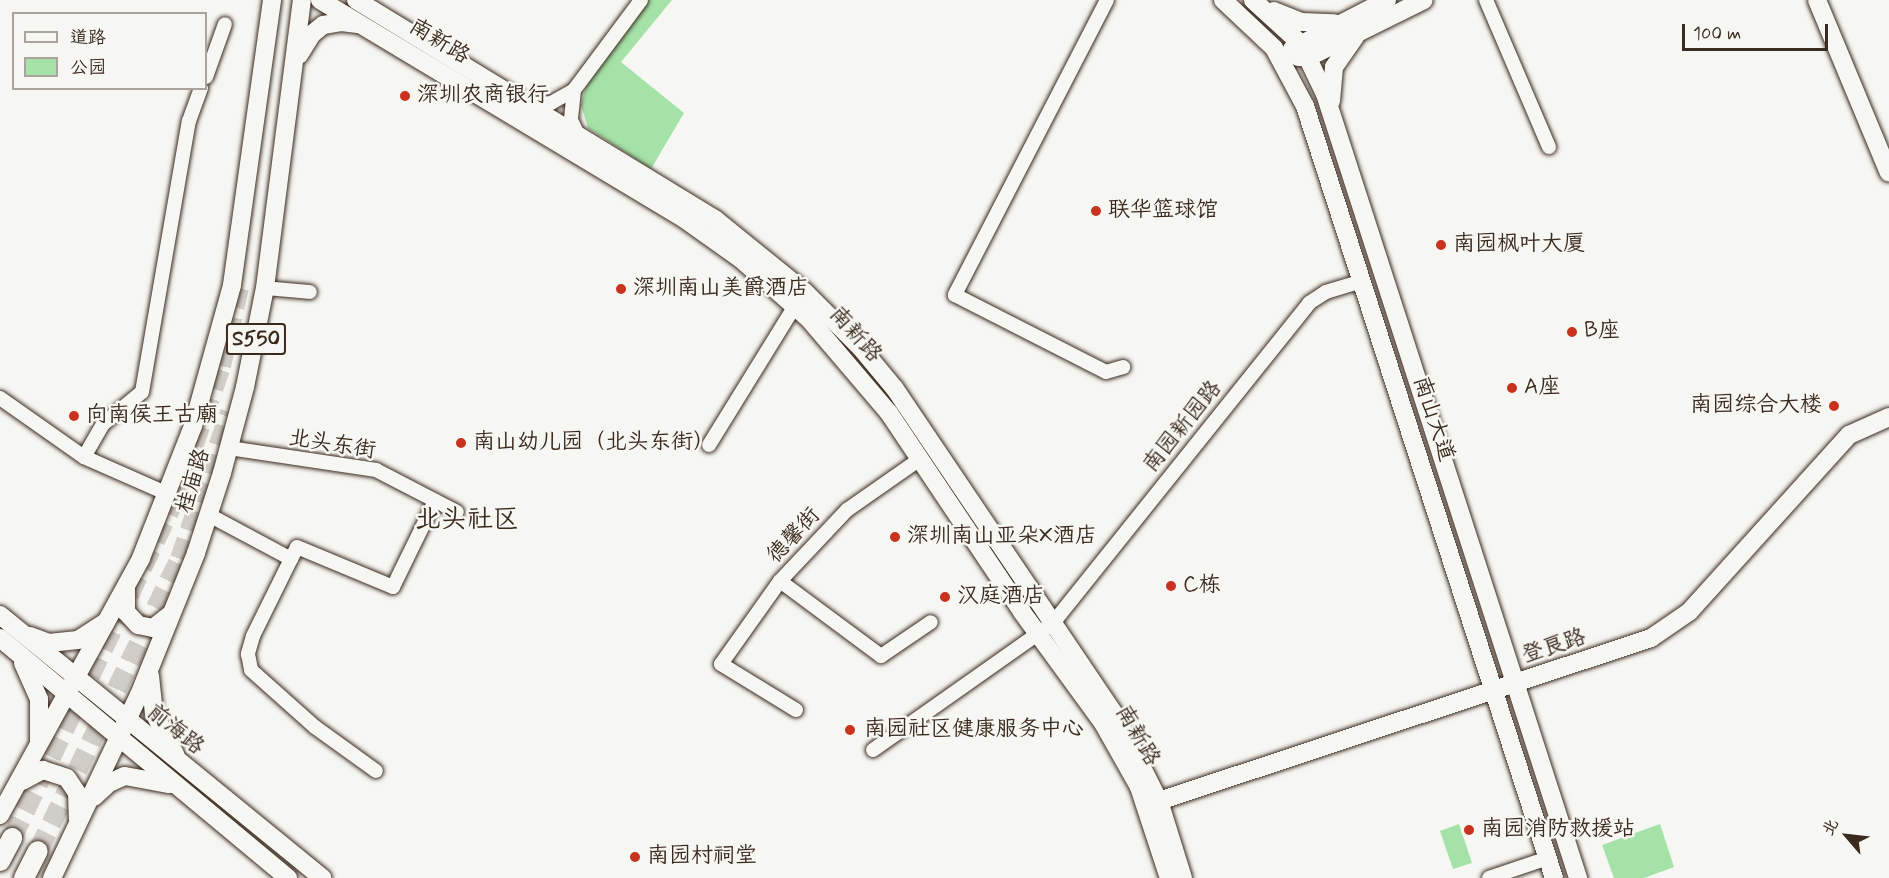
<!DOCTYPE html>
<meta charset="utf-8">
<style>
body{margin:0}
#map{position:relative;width:1889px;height:878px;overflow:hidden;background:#f6f6f2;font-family:Mynerve,"LXGW WenKai TC",sans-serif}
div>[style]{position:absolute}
.green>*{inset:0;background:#a5e2a8}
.highway-tunnel>*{height:20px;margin-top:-10px;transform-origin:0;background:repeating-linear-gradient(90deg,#d1cdc8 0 20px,transparent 0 30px)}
.roads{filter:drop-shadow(0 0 2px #3b2a1e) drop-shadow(0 0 2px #3b2a1e)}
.minor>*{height:14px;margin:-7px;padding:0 7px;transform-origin:7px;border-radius:7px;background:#f6f6f2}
.major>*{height:18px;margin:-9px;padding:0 9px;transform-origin:9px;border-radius:9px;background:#f6f6f2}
.highway>*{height:20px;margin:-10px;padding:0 10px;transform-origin:10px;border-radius:10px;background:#f6f6f2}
.dots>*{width:16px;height:16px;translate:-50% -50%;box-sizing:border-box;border:3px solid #f6f6f2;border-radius:50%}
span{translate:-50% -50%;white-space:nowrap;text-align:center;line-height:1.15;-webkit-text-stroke:5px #f6f6f2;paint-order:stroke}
.shield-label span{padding:2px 4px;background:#f6f6f2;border:2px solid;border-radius:4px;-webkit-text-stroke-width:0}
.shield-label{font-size:21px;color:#3b2a1e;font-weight:700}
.street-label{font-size:22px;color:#3b2a1e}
.poi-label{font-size:22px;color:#3b2a1e}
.left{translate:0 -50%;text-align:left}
.right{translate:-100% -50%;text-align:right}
.quarter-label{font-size:26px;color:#3b2a1e}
.legend{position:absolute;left:12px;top:12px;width:195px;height:78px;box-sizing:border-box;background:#f6f6f2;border:2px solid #aba49d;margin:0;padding:8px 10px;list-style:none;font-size:18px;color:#3b2a1e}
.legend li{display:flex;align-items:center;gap:12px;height:30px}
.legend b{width:30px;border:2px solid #aba49d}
.north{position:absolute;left:1817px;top:806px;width:60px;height:60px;-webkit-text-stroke:4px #f6f6f2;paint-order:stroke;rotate:298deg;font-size:16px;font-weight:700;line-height:24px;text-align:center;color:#3b2a1e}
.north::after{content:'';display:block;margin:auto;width:21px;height:27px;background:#3b2a1e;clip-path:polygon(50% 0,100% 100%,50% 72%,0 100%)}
.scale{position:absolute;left:1682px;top:24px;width:146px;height:27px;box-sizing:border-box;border:3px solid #3b2a1e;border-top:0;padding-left:8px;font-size:18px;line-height:21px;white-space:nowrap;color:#3b2a1e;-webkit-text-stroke:4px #f6f6f2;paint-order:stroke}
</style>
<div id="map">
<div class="green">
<i style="clip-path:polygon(647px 0,672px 0,621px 62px,684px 113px,651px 169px,588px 128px,581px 105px,586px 87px)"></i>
<i style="clip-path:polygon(1459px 824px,1472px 863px,1453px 869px,1440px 831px)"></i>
<i style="clip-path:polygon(1660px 824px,1674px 867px,1644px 878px,1614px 878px,1602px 845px)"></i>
</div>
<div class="highway-tunnel">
<i style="left:12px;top:838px;width:373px;rotate:-64.3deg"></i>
<i style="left:174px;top:502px;width:144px;rotate:-70.9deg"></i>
<i style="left:221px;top:366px;width:89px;rotate:-77.1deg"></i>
<i style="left:38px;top:851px;width:325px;rotate:-64.1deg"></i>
<i style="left:180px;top:559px;width:155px;rotate:-71.2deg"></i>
</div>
<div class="roads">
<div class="minor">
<i style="left:1107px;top:0;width:332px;rotate:117.3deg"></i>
<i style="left:955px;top:295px;width:169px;rotate:27deg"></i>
<i style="left:1106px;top:372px;width:18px;rotate:-16deg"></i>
<i style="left:1486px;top:0;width:160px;rotate:66.8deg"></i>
<i style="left:206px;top:77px;width:56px;rotate:-70.3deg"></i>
<i style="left:574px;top:90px;width:30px;rotate:96deg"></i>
<i style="left:571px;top:120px;width:17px;rotate:65deg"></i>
<i style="left:528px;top:104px;width:23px;rotate:-2deg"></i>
<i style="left:551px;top:103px;width:26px;rotate:-29deg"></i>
<i style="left:574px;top:90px;width:112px;rotate:-53.3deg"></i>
<i style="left:265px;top:288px;width:45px;rotate:5.1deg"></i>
<i style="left:0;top:398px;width:103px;rotate:35.1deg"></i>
<i style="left:84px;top:457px;width:92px;rotate:23.8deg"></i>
<i style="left:709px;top:445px;width:163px;rotate:-58.3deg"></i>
<i style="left:229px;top:448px;width:149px;rotate:8.5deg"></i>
<i style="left:376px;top:470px;width:91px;rotate:27.4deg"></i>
<i style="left:84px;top:457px;width:38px;rotate:-60deg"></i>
<i style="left:103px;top:424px;width:50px;rotate:-39.4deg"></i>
<i style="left:142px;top:392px;width:275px;rotate:-80.2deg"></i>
<i style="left:189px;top:121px;width:35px;rotate:-70deg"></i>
<i style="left:209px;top:515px;width:93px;rotate:28.2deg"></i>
<i style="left:291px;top:559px;width:13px;rotate:-63deg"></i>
<i style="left:297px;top:547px;width:104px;rotate:22.6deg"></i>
<i style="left:393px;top:587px;width:96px;rotate:-64deg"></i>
<i style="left:291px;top:559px;width:86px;rotate:116.3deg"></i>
<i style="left:253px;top:636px;width:19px;rotate:106deg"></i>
<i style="left:248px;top:654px;width:16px;rotate:79deg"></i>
<i style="left:251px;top:670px;width:86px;rotate:41.7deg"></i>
<i style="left:315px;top:727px;width:75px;rotate:35.8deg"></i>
<i style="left:780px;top:581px;width:126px;rotate:36.6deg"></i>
<i style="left:881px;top:656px;width:60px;rotate:-34.2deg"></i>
<i style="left:796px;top:710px;width:88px;rotate:-148.5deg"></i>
<i style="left:721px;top:664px;width:102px;rotate:-54.6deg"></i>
<i style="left:780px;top:581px;width:98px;rotate:-46.7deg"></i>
<i style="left:847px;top:510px;width:89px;rotate:-34.9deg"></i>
<i style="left:873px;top:750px;width:220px;rotate:-35.2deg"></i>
<i style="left:1053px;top:623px;width:410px;rotate:-51.3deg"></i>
<i style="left:1309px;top:303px;width:20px;rotate:-33deg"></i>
<i style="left:1326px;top:292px;width:38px;rotate:-17deg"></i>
<i style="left:1489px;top:878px;width:62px;rotate:-18.7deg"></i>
</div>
<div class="major">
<i style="left:320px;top:0;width:423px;rotate:31deg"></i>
<i style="left:683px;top:218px;width:72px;rotate:35.4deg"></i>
<i style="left:742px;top:260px;width:89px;rotate:41.4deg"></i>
<i style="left:809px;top:319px;width:123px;rotate:49.6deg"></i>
<i style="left:889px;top:413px;width:239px;rotate:56.2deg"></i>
<i style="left:1022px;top:612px;width:137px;rotate:53.9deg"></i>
<i style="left:1103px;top:723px;width:73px;rotate:60.6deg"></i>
<i style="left:1139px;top:787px;width:96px;rotate:71.8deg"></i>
<i style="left:356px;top:0;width:422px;rotate:31.4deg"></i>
<i style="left:716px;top:220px;width:114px;rotate:39deg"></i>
<i style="left:805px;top:292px;width:79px;rotate:45deg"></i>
<i style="left:861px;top:348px;width:53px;rotate:50.3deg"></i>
<i style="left:895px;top:389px;width:397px;rotate:56deg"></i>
<i style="left:1117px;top:718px;width:93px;rotate:63.2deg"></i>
<i style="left:1159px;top:801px;width:81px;rotate:72.7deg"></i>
<i style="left:1223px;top:0;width:70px;rotate:43.3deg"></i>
<i style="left:1274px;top:48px;width:66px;rotate:61.9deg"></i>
<i style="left:1305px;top:106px;width:811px;rotate:72.12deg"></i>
<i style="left:1253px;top:0;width:65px;rotate:42.5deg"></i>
<i style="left:1301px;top:44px;width:55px;rotate:64.4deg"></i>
<i style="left:1325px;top:94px;width:824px;rotate:72.11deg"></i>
<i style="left:1817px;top:0;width:187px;rotate:67.4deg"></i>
<i style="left:1274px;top:11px;width:29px;rotate:22deg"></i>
<i style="left:1301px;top:22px;width:33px;rotate:2deg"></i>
<i style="left:1292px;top:49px;width:107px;rotate:-27.3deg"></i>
<i style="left:299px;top:55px;width:25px;rotate:-58deg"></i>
<i style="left:312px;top:34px;width:14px;rotate:-39deg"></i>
<i style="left:323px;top:25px;width:18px;rotate:-9deg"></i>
<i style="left:341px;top:22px;width:17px;rotate:7deg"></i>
<i style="left:1298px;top:57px;width:11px"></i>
<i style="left:1309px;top:57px;width:128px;rotate:-26.4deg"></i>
<i style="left:1331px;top:101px;width:34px;rotate:-85deg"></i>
<i style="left:1334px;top:67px;width:37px;rotate:-55deg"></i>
<i style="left:126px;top:589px;width:23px;rotate:90deg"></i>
<i style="left:126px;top:612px;width:18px;rotate:47deg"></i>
<i style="left:138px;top:625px;width:15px;rotate:11deg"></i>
<i style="left:153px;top:628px;width:23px;rotate:-38deg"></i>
<i style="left:0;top:615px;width:416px;rotate:39.2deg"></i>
<i style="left:30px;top:636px;width:20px;rotate:20deg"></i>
<i style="left:49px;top:643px;width:29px;rotate:-6deg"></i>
<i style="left:78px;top:640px;width:33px;rotate:-33deg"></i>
<i style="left:0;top:638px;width:375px;rotate:39.8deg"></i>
<i style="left:23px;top:663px;width:39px;rotate:66deg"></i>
<i style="left:39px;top:699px;width:43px;rotate:90deg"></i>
<i style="left:150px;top:676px;width:37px;rotate:84deg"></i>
<i style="left:154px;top:713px;width:48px;rotate:62.9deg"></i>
<i style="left:22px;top:781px;width:24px;rotate:-28deg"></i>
<i style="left:43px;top:770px;width:25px;rotate:18deg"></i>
<i style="left:67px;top:778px;width:18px;rotate:56deg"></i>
<i style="left:77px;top:793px;width:26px;rotate:88deg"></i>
<i style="left:94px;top:797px;width:21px;rotate:-43deg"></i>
<i style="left:109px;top:783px;width:17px;rotate:-24deg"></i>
<i style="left:125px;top:776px;width:45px;rotate:10.3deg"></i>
<i style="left:1159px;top:801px;width:518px;rotate:-18.33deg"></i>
<i style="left:1651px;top:638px;width:46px;rotate:-34.4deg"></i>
<i style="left:1689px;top:612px;width:239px;rotate:-47.9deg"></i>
<i style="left:1849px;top:435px;width:44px;rotate:-24.2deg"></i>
<i style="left:0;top:815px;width:293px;rotate:-61.2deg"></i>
<i style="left:141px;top:558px;width:142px;rotate:-68.5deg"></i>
<i style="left:193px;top:426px;width:146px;rotate:-74.5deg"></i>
<i style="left:232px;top:285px;width:288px;rotate:-82deg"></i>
<i style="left:52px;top:878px;width:203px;rotate:-64.6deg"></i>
<i style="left:139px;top:695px;width:153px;rotate:-68.1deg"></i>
<i style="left:196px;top:553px;width:84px;rotate:-72deg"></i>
<i style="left:222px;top:473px;width:89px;rotate:-75deg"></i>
<i style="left:245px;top:387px;width:101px;rotate:-78.6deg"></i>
<i style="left:265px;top:288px;width:290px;rotate:-82.7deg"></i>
</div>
<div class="highway">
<i style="left:0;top:861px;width:26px;rotate:-62deg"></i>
<i style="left:24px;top:878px;width:30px;rotate:-63deg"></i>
</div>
</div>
<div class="dots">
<i style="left:405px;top:96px;background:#c8321e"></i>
<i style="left:1096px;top:211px;background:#c8321e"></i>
<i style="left:1441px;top:245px;background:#c8321e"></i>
<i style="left:621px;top:289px;background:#c8321e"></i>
<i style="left:1572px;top:332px;background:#c8321e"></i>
<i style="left:1512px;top:388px;background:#c8321e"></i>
<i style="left:1834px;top:406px;background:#c8321e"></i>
<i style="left:74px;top:416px;background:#c8321e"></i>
<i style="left:461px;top:443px;background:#c8321e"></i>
<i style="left:895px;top:537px;background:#c8321e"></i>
<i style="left:1171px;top:586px;background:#c8321e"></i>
<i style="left:945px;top:597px;background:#c8321e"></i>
<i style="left:850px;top:730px;background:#c8321e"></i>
<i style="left:1469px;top:830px;background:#c8321e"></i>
<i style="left:635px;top:857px;background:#c8321e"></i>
</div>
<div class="shield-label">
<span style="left:256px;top:339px">S550</span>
</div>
<div class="street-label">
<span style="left:439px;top:42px;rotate:31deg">南新路</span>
<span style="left:855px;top:335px;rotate:48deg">南新路</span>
<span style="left:1433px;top:419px;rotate:72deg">南山大道</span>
<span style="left:1183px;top:427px;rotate:-51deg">南园新园路</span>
<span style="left:332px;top:445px;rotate:9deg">北头东街</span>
<span style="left:194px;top:481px;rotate:-73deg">桂庙路</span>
<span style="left:794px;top:536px;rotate:-47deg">德馨街</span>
<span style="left:1554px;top:647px;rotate:-18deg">登良路</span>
<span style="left:175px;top:730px;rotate:39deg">前海路</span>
<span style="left:1137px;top:736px;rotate:60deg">南新路</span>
</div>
<div class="poi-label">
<span class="left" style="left:417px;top:96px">深圳农商银行</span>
<span class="left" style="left:1108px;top:211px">联华篮球馆</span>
<span class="left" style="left:1453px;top:245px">南园枫叶大厦</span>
<span class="left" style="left:633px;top:289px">深圳南山美爵酒店</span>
<span class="left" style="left:1584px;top:332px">B座</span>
<span class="left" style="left:1524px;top:388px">A座</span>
<span class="right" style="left:1822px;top:406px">南园综合大楼</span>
<span class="left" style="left:86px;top:416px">向南侯王古廟</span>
<span class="left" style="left:473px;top:443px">南山幼儿园（北头东街）</span>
<span class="left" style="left:907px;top:537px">深圳南山亚朵X酒店</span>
<span class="left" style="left:1183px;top:586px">C栋</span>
<span class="left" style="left:957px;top:597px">汉庭酒店</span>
<span class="left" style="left:864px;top:730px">南园社区健康服务中心</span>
<span class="left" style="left:1481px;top:830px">南园消防救援站</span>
<span class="left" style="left:647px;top:857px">南园村祠堂</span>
</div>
<div class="quarter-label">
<span style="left:467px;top:521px">北头社区</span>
</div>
<ul class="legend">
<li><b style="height:8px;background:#f6f6f2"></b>道路</li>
<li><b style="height:16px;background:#a5e2a8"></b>公园</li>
</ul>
<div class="north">北</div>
<div class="scale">100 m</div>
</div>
